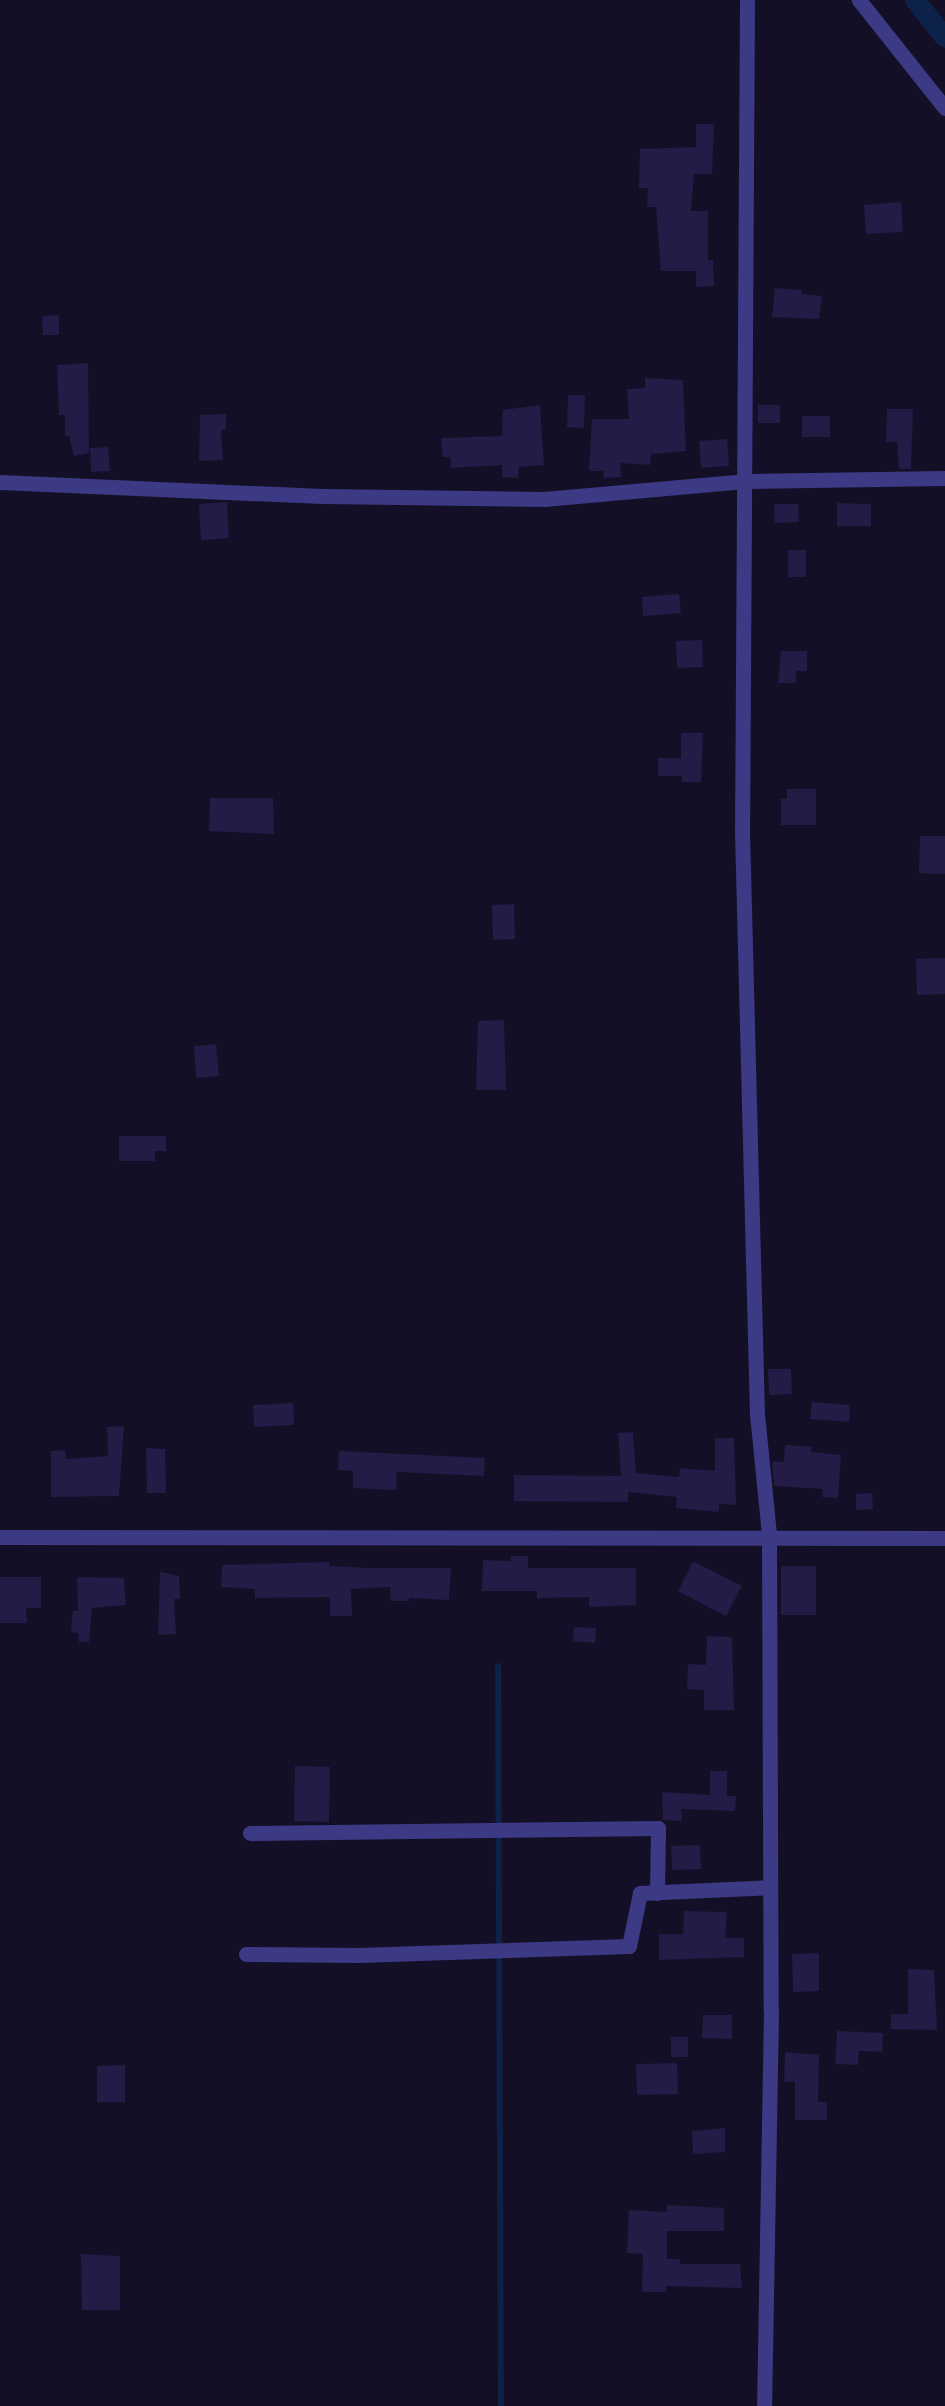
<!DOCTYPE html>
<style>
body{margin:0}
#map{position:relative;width:945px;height:2406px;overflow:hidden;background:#130f26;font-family:"Noto Sans",sans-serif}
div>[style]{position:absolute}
.stream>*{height:6px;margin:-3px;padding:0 3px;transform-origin:3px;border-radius:3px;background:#0c2248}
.canal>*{height:20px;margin:-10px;padding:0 10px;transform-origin:10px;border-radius:10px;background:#0c2248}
.building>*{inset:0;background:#241b47}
.street>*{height:15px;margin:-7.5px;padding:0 7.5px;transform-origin:7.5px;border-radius:7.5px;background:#3d3a85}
span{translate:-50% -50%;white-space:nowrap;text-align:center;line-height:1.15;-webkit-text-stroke:5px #130f26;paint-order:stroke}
</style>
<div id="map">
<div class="stream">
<i style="left:498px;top:1666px;width:740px;rotate:89.77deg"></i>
</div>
<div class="canal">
<i style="left:915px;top:0;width:48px;rotate:51.7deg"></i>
</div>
<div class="building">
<i style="clip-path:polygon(696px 124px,714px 124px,712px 174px,694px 174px,691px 211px,708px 211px,708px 260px,713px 260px,714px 286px,696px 287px,696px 271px,661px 271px,656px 207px,647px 207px,648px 188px,639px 188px,640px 149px,696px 147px)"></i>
<i style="clip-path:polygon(901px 202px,903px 232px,866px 234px,864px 205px)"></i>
<i style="clip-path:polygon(775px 288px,802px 290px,801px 294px,822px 296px,819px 319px,772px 317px)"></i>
<i style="clip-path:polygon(59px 315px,59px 335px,43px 335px,42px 316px)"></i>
<i style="clip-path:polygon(88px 363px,89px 453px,74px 456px,69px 436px,65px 436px,65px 415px,59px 415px,57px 365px)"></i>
<i style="clip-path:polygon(645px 378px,683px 380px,686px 451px,651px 454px,650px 465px,620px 463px,621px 477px,604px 478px,603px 471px,589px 471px,592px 419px,629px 419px,627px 389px,645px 388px)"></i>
<i style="clip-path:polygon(568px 395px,585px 395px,584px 428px,567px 427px)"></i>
<i style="clip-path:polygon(540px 405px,544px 465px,519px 467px,518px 478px,502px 477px,502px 465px,451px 468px,450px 457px,443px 457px,441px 438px,502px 436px,503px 410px)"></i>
<i style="clip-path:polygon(758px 405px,780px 405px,780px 423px,758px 423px)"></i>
<i style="clip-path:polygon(887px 409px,913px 409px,911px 469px,899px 469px,897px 442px,886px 442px)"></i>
<i style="clip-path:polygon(226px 414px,226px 429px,221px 430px,223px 460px,199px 461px,200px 415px)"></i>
<i style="clip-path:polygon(802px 416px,830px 416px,830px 437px,802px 437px)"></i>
<i style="clip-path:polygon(727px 439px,729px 466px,701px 468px,699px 441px)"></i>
<i style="clip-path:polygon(108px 447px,110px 471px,91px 472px,90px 448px)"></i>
<i style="clip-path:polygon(227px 502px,229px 538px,201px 540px,199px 504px)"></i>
<i style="clip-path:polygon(837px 503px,871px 504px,871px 526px,837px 526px)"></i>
<i style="clip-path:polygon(774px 504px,798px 504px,799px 522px,775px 523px)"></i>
<i style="clip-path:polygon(788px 550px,806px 550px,806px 577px,788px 577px)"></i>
<i style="clip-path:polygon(679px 594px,681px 613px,643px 616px,642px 597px)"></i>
<i style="clip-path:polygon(702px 640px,703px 667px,677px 668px,676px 641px)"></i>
<i style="clip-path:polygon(781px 651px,807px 651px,807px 671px,796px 671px,796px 683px,778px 683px)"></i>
<i style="clip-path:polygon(681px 733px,703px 733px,701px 782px,682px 782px,682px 776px,658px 776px,658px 758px,681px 758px)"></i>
<i style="clip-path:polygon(787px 789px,816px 789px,816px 825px,781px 825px,781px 799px,787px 799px)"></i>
<i style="clip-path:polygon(210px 798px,273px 798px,274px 834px,209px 831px)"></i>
<i style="clip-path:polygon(920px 836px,945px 836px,945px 874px,919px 873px)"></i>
<i style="clip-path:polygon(514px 904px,515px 939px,493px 940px,492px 905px)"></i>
<i style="clip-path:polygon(945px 958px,945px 994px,917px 995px,916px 959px)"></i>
<i style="clip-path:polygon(504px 1020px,506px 1090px,476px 1090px,478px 1021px)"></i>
<i style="clip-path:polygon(216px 1044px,219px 1076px,196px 1078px,194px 1046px)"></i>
<i style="clip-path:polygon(119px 1136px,166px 1136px,166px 1151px,155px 1151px,155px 1161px,119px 1161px)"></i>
<i style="clip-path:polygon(768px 1369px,791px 1369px,792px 1394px,769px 1395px)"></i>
<i style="clip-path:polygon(812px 1402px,850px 1405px,849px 1422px,810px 1419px)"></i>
<i style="clip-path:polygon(293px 1403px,294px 1425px,254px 1427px,253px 1405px)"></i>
<i style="clip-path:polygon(124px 1426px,119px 1496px,51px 1497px,51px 1451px,65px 1450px,66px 1459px,108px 1456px,107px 1427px)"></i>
<i style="clip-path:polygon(633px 1432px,636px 1473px,679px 1477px,680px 1468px,715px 1471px,715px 1438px,734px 1438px,736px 1505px,719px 1504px,719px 1512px,676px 1508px,677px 1497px,628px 1492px,628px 1502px,514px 1501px,514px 1475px,621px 1476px,618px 1433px)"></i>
<i style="clip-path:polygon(785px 1445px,812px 1447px,811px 1452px,841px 1455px,838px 1498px,822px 1497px,823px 1489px,774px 1486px,772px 1461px,784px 1462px)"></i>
<i style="clip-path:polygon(146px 1448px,165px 1449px,166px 1493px,147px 1493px)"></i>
<i style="clip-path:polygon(339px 1451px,485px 1458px,484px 1476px,397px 1472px,396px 1490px,353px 1488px,353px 1471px,338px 1470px)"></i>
<i style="clip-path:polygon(872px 1493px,873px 1509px,856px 1510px,856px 1494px)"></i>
<i style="clip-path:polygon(511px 1556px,528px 1556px,528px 1568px,636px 1568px,636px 1605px,589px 1607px,589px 1597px,537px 1598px,537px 1591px,482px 1591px,483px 1560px,511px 1561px)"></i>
<i style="clip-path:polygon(693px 1561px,742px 1586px,726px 1616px,678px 1591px)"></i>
<i style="clip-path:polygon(329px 1562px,329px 1566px,370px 1568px,451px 1568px,449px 1600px,409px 1598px,409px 1601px,391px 1601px,390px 1587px,351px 1589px,352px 1616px,330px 1616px,330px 1597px,255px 1598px,255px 1589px,221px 1587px,222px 1565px)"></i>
<i style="clip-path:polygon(781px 1566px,816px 1566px,816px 1615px,781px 1615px)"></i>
<i style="clip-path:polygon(160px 1572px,179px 1576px,180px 1599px,174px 1599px,176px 1634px,158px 1635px)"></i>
<i style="clip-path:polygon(0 1577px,41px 1577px,41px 1608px,26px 1608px,27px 1623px,0 1623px)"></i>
<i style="clip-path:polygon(77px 1577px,124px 1578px,126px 1605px,92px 1608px,89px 1642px,79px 1642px,78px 1633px,71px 1632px,73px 1611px,78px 1611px)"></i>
<i style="clip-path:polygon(574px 1627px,596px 1628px,595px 1643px,573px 1641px)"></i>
<i style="clip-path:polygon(707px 1636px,732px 1637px,734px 1710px,704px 1710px,704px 1690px,687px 1689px,688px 1664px,706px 1665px)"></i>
<i style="clip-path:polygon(295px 1766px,330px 1767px,329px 1822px,294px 1821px)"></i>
<i style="clip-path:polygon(710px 1771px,727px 1771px,727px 1796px,736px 1796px,735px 1811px,681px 1809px,682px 1821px,663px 1820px,662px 1792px,710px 1795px)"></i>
<i style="clip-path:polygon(700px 1845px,701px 1869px,672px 1870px,671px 1846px)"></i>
<i style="clip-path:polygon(684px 1911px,727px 1912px,725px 1938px,744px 1938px,744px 1957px,659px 1960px,659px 1934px,683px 1934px)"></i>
<i style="clip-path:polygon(819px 1953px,819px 1991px,793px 1992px,792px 1954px)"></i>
<i style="clip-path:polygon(908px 1969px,934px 1970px,937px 2030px,891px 2029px,891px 2014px,908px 2014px)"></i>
<i style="clip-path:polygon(703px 2015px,732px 2015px,732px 2039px,702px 2038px)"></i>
<i style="clip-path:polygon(837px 2031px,883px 2033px,882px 2052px,859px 2051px,858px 2065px,835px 2064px)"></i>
<i style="clip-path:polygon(671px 2037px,688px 2037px,688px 2057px,671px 2057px)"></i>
<i style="clip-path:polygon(785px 2052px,819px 2055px,818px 2102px,827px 2102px,827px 2120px,795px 2120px,795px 2082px,784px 2082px)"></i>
<i style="clip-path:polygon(677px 2063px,678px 2094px,637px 2095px,636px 2064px)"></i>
<i style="clip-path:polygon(125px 2065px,125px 2102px,97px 2102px,97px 2066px)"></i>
<i style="clip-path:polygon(725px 2128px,725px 2152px,693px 2154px,692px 2131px)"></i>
<i style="clip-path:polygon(667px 2205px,724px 2208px,724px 2231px,667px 2231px,667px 2259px,680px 2259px,680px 2264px,740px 2264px,742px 2288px,666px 2286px,666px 2292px,642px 2292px,643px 2254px,627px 2253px,629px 2210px,667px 2212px)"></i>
<i style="clip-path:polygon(81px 2254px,120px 2256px,120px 2310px,82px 2310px)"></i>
</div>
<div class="street">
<i style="left:747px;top:0;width:831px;rotate:90.34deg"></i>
<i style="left:742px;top:831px;width:583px;rotate:88.53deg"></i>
<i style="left:757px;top:1414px;width:122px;rotate:84.3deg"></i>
<i style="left:769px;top:1535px;width:475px;rotate:89.8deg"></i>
<i style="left:771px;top:2010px;width:396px;rotate:91deg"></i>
<i style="left:859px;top:0;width:138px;rotate:51.5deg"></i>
<i style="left:0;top:482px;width:323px;rotate:2.5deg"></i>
<i style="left:323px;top:496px;width:221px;rotate:0.8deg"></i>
<i style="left:544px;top:499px;width:204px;rotate:-5.1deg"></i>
<i style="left:747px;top:481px;width:198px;rotate:-0.9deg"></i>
<i style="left:0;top:1537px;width:945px;rotate:0.06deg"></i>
<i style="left:250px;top:1833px;width:408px;rotate:-0.7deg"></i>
<i style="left:658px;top:1828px;width:65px;rotate:90.9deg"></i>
<i style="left:246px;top:1954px;width:113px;rotate:0.5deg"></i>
<i style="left:359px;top:1955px;width:270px;rotate:-1.9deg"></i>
<i style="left:629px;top:1946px;width:54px;rotate:-78.3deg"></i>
<i style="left:640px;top:1893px;width:130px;rotate:-2.6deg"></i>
</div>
</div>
